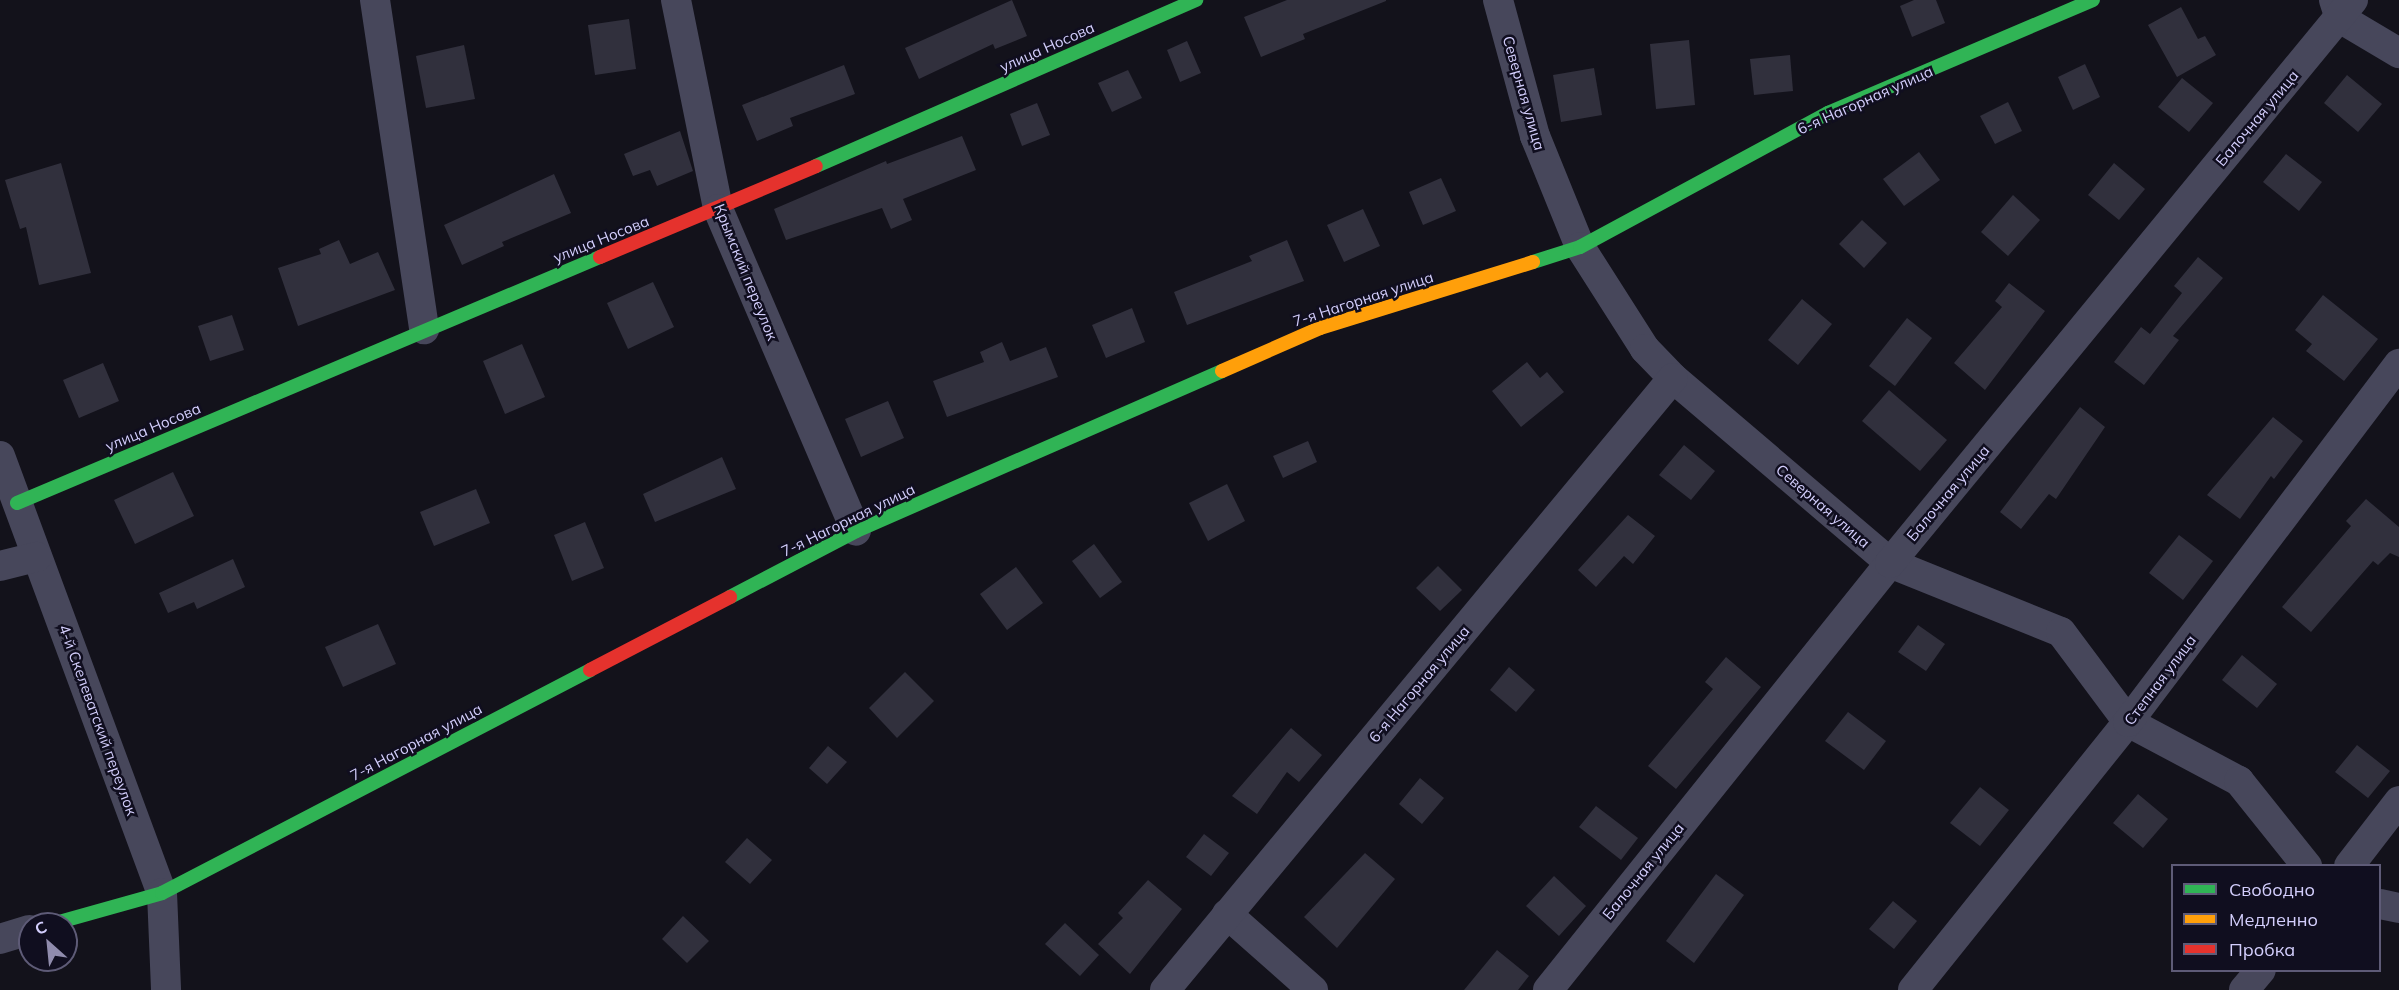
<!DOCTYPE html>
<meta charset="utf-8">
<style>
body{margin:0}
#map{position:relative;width:2399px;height:990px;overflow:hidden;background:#13121b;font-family:Mulish,sans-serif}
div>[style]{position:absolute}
.building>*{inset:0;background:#31303d}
.street>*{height:30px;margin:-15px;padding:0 15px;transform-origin:15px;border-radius:15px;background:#47475b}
.fast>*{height:14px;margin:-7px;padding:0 7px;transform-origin:7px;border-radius:7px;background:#30b455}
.slow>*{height:14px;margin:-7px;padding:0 7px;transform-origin:7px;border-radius:7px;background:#ff9f0a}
.jam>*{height:14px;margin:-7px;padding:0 7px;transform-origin:7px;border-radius:7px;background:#e5322d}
span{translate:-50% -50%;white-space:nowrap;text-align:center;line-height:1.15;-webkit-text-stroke:5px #100e1f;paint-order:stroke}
.street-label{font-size:15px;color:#d3cefc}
.legend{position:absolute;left:2171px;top:864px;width:210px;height:108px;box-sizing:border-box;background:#100e1f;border:2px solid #5e5b77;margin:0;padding:8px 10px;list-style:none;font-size:18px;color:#d3cefc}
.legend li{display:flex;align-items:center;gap:12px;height:30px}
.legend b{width:30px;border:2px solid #5e5b77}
.north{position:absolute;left:18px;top:912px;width:60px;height:60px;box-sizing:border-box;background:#100e1f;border:2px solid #5e5b77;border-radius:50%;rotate:333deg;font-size:16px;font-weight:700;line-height:24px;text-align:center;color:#d3cefc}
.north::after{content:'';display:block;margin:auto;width:21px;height:27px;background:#908cad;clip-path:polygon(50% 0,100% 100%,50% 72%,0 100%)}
</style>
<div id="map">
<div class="building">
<i style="clip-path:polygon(1012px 0,1027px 36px,995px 49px,993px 44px,919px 79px,905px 48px)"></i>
<i style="clip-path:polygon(1287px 0,1386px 0,1386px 1px,1303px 34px,1305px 39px,1261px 57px,1244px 17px)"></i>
<i style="clip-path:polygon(1914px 0,1936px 0,1945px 23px,1912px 37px,1900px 6px)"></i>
<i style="clip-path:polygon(2181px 7px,2198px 39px,2205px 36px,2216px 55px,2177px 77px,2148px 25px)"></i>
<i style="clip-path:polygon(629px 19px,636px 69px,595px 75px,588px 25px)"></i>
<i style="clip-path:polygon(1689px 40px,1695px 105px,1656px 109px,1650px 44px)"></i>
<i style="clip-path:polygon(1187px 41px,1201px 73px,1180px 82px,1167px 50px)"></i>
<i style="clip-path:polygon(464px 45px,475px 99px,426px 108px,416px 56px)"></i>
<i style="clip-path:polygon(1790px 55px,1793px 91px,1754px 95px,1750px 59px)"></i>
<i style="clip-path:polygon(2085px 64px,2100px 97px,2073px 110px,2058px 77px)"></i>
<i style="clip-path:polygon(844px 65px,855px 94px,790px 118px,793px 126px,757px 141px,742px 105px)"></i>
<i style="clip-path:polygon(1594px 68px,1602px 115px,1561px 122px,1553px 75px)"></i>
<i style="clip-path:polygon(1128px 70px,1142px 98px,1112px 112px,1098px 83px)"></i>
<i style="clip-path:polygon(2347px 75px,2382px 104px,2358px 132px,2324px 103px)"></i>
<i style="clip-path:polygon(2182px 78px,2213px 103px,2189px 132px,2158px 107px)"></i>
<i style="clip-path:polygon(2008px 102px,2022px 131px,1995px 144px,1980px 116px)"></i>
<i style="clip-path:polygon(1037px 103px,1050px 135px,1022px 146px,1010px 114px)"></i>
<i style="clip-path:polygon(680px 131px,693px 171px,657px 186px,650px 170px,633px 176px,624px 154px)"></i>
<i style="clip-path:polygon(962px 136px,976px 170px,903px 199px,912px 220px,891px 229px,882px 208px,786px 240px,774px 209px,886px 161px,887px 164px)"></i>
<i style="clip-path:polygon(1919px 152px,1940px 180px,1904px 206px,1883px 179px)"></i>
<i style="clip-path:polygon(2286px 154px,2322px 182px,2299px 211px,2263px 182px)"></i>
<i style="clip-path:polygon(61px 163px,91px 273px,39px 285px,26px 227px,20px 229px,5px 180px)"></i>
<i style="clip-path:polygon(2114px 163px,2145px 189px,2119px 220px,2088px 195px)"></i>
<i style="clip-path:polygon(554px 174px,571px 213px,502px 242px,504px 246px,462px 265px,444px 225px)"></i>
<i style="clip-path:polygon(1441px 178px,1456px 211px,1423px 225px,1409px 192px)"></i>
<i style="clip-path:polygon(2013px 195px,2040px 220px,2008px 256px,1981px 232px)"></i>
<i style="clip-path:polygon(1363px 209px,1380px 246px,1344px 262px,1327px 225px)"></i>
<i style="clip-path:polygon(1862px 220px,1887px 243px,1864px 268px,1839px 244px)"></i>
<i style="clip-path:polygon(339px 240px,350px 264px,378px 252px,395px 290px,298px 326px,278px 268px,321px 254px,319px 249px)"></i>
<i style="clip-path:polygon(1287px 240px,1304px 281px,1187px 325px,1174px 292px,1252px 261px,1249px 256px)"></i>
<i style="clip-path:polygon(2198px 257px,2223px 278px,2173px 336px,2179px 340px,2144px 385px,2114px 362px,2141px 327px,2150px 334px,2182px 293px,2174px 286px)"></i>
<i style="clip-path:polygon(653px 282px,674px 327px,628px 349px,607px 303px)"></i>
<i style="clip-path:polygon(2009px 283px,2045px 311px,1985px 390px,1954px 363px,2002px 307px,1995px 301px)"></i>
<i style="clip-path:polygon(2323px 295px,2378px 339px,2344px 381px,2306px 351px,2312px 344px,2295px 330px)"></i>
<i style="clip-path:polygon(1802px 299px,1832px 324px,1798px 365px,1768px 340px)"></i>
<i style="clip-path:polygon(1132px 308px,1145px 342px,1106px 358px,1092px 325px)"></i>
<i style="clip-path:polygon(232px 315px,244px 350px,210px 361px,198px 326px)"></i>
<i style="clip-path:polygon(1907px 318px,1932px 338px,1895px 386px,1869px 366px)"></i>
<i style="clip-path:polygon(1002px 342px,1010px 361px,1046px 347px,1058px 377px,947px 417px,933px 381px,984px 362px,980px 352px)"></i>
<i style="clip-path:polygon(522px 344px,545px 397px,505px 414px,483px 361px)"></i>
<i style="clip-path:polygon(1527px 362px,1540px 378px,1547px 372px,1564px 392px,1521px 427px,1492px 391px)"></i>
<i style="clip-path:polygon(103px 363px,119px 401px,79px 418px,63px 380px)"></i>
<i style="clip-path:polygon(1889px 390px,1947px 440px,1920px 471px,1862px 421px)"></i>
<i style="clip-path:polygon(888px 401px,904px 438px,861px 457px,845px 419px)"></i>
<i style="clip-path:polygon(2080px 407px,2105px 427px,2056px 499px,2049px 494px,2021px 529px,2000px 512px)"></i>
<i style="clip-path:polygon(2273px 417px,2303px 441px,2274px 479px,2271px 476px,2240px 519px,2207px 495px)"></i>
<i style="clip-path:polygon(1308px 441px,1317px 462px,1283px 478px,1273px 456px)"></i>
<i style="clip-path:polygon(1684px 445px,1715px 471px,1691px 500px,1659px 475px)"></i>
<i style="clip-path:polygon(722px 457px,736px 489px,655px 522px,643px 494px)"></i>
<i style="clip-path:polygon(173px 472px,194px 516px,135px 544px,114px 500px)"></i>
<i style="clip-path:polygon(1227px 484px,1245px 521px,1208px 541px,1189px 503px)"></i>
<i style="clip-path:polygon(476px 489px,490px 523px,434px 546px,420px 512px)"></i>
<i style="clip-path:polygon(2366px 499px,2399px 527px,2399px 557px,2390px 553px,2378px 565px,2373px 561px,2311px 632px,2282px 607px,2351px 526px,2346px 521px)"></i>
<i style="clip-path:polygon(1628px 515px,1655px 536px,1633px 564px,1624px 556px,1596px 587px,1578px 570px)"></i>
<i style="clip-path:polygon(585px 522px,604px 568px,572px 581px,554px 535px)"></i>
<i style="clip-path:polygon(2179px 535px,2213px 561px,2183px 600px,2149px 573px)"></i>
<i style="clip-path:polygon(1094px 544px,1122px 582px,1100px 598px,1072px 561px)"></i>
<i style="clip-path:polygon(233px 559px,245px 587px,197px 609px,194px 602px,168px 613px,159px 593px)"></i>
<i style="clip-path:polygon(1438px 566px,1462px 590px,1440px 611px,1416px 588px)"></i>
<i style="clip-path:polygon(1016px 567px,1043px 603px,1007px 630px,980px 594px)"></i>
<i style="clip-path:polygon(378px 624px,396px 664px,343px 687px,325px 647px)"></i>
<i style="clip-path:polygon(1918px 625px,1945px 644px,1926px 671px,1898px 652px)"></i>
<i style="clip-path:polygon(2242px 655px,2277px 684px,2257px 708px,2222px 680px)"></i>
<i style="clip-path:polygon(1726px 657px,1761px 687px,1676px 789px,1648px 766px,1713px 689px,1705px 682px)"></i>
<i style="clip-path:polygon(1509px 667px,1535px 690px,1516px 712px,1490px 690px)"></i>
<i style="clip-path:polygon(905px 672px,934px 701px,897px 738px,869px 708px)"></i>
<i style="clip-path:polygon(1848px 712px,1886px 741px,1864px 770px,1825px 741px)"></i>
<i style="clip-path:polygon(1291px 728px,1322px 755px,1299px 782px,1287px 772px,1257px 814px,1232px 796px)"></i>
<i style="clip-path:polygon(2357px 745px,2390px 771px,2368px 798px,2335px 772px)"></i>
<i style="clip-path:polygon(828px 746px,847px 762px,827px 784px,809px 768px)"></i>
<i style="clip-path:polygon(1420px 778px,1444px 798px,1422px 824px,1399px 804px)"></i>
<i style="clip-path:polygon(1980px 787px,2009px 810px,1980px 846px,1950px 823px)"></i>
<i style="clip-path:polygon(2138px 794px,2168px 819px,2143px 848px,2113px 823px)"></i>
<i style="clip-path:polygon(1596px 806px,1638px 838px,1621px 860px,1579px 827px)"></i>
<i style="clip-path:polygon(1204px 834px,1229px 853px,1211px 876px,1186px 857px)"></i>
<i style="clip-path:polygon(747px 838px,772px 860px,750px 884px,725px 862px)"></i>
<i style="clip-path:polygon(1365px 853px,1395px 879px,1337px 948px,1304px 917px)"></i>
<i style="clip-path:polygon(1716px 874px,1744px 895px,1694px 963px,1666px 941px)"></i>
<i style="clip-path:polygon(1554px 876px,1586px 906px,1559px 936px,1526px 906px)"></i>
<i style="clip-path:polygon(1148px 880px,1182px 909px,1130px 974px,1098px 944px,1123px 918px,1118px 913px)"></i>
<i style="clip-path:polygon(1893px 901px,1917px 921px,1894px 949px,1869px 929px)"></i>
<i style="clip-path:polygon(683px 916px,709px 941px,687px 963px,662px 939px)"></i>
<i style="clip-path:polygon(1065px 923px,1099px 955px,1080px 976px,1045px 944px)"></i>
<i style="clip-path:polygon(1497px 950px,1529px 976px,1518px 990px,1464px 990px)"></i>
</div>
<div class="street">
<i style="left:375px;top:0;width:333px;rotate:81.5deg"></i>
<i style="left:676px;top:0;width:213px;rotate:78.6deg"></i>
<i style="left:718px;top:209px;width:350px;rotate:66.8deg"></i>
<i style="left:1498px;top:0;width:141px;rotate:74.8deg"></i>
<i style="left:1535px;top:136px;width:120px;rotate:67.9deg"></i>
<i style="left:1580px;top:247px;width:121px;rotate:57.5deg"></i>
<i style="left:1645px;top:349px;width:40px;rotate:46deg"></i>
<i style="left:1673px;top:378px;width:285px;rotate:40.4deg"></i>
<i style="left:1890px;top:563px;width:184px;rotate:22deg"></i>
<i style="left:2061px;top:632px;width:112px;rotate:53.3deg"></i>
<i style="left:2128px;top:722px;width:126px;rotate:28deg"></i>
<i style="left:2239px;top:781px;width:109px;rotate:51.3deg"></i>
<i style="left:2334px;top:0;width:19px;rotate:72deg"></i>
<i style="left:2340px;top:18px;width:69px;rotate:30.7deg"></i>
<i style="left:0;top:456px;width:466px;rotate:69.7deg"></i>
<i style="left:162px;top:893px;width:97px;rotate:87.6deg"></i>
<i style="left:0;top:566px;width:38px;rotate:-14deg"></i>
<i style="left:2349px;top:866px;width:82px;rotate:-52.4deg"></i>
<i style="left:2380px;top:904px;width:19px;rotate:12deg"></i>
<i style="left:1227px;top:914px;width:115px;rotate:41.5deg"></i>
<i style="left:0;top:939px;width:31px;rotate:-17deg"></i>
<i style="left:1165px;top:990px;width:795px;rotate:-50.31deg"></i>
<i style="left:1548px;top:990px;width:547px;rotate:-51.31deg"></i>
<i style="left:1890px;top:563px;width:729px;rotate:-50.57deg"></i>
<i style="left:1913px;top:990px;width:344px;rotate:-51.3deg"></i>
<i style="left:2128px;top:722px;width:449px;rotate:-52.9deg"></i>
<i style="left:2244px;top:990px;width:26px;rotate:-50deg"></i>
</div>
<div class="fast">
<i style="left:816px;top:166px;width:415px;rotate:-23.6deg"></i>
<i style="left:1533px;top:262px;width:49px;rotate:-17.7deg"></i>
<i style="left:1580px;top:247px;width:282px;rotate:-28.4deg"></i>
<i style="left:1828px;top:113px;width:288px;rotate:-23.1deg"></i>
<i style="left:17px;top:503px;width:633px;rotate:-22.88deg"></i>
<i style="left:730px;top:597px;width:142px;rotate:-27.6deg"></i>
<i style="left:856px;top:531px;width:399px;rotate:-23.6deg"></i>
<i style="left:52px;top:924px;width:114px;rotate:-15.7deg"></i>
<i style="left:162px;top:893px;width:483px;rotate:-27.5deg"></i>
</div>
<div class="slow">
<i style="left:1222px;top:371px;width:107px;rotate:-23.7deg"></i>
<i style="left:1320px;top:328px;width:223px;rotate:-17.2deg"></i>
</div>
<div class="jam">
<i style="left:600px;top:257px;width:234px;rotate:-22.8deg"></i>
<i style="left:590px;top:670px;width:158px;rotate:-27.5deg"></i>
</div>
<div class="street-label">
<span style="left:1047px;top:47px;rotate:-24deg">улица Носова</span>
<span style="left:1524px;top:93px;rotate:74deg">Северная улица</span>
<span style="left:1865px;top:100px;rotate:-24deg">6-я Нагорная улица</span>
<span style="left:2257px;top:118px;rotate:-50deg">Балочная улица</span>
<span style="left:601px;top:239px;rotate:-22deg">улица Носова</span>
<span style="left:746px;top:272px;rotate:68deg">Крымский переулок</span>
<span style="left:1363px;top:299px;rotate:-18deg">7-я Нагорная улица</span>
<span style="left:153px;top:427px;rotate:-23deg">улица Носова</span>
<span style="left:1948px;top:493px;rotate:-50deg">Балочная улица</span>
<span style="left:1823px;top:506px;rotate:41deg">Северная улица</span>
<span style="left:848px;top:520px;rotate:-26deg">7-я Нагорная улица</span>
<span style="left:2160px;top:680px;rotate:-53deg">Степная улица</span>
<span style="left:1419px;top:684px;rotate:-50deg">6-я Нагорная улица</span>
<span style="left:98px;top:720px;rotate:70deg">4-й Скелеватский переулок</span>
<span style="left:416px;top:742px;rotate:-28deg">7-я Нагорная улица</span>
<span style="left:1643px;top:871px;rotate:-51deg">Балочная улица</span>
</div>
<ul class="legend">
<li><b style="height:8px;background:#30b455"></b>Свободно</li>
<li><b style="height:8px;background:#ff9f0a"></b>Медленно</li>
<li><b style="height:8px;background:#e5322d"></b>Пробка</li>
</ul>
<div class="north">С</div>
</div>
